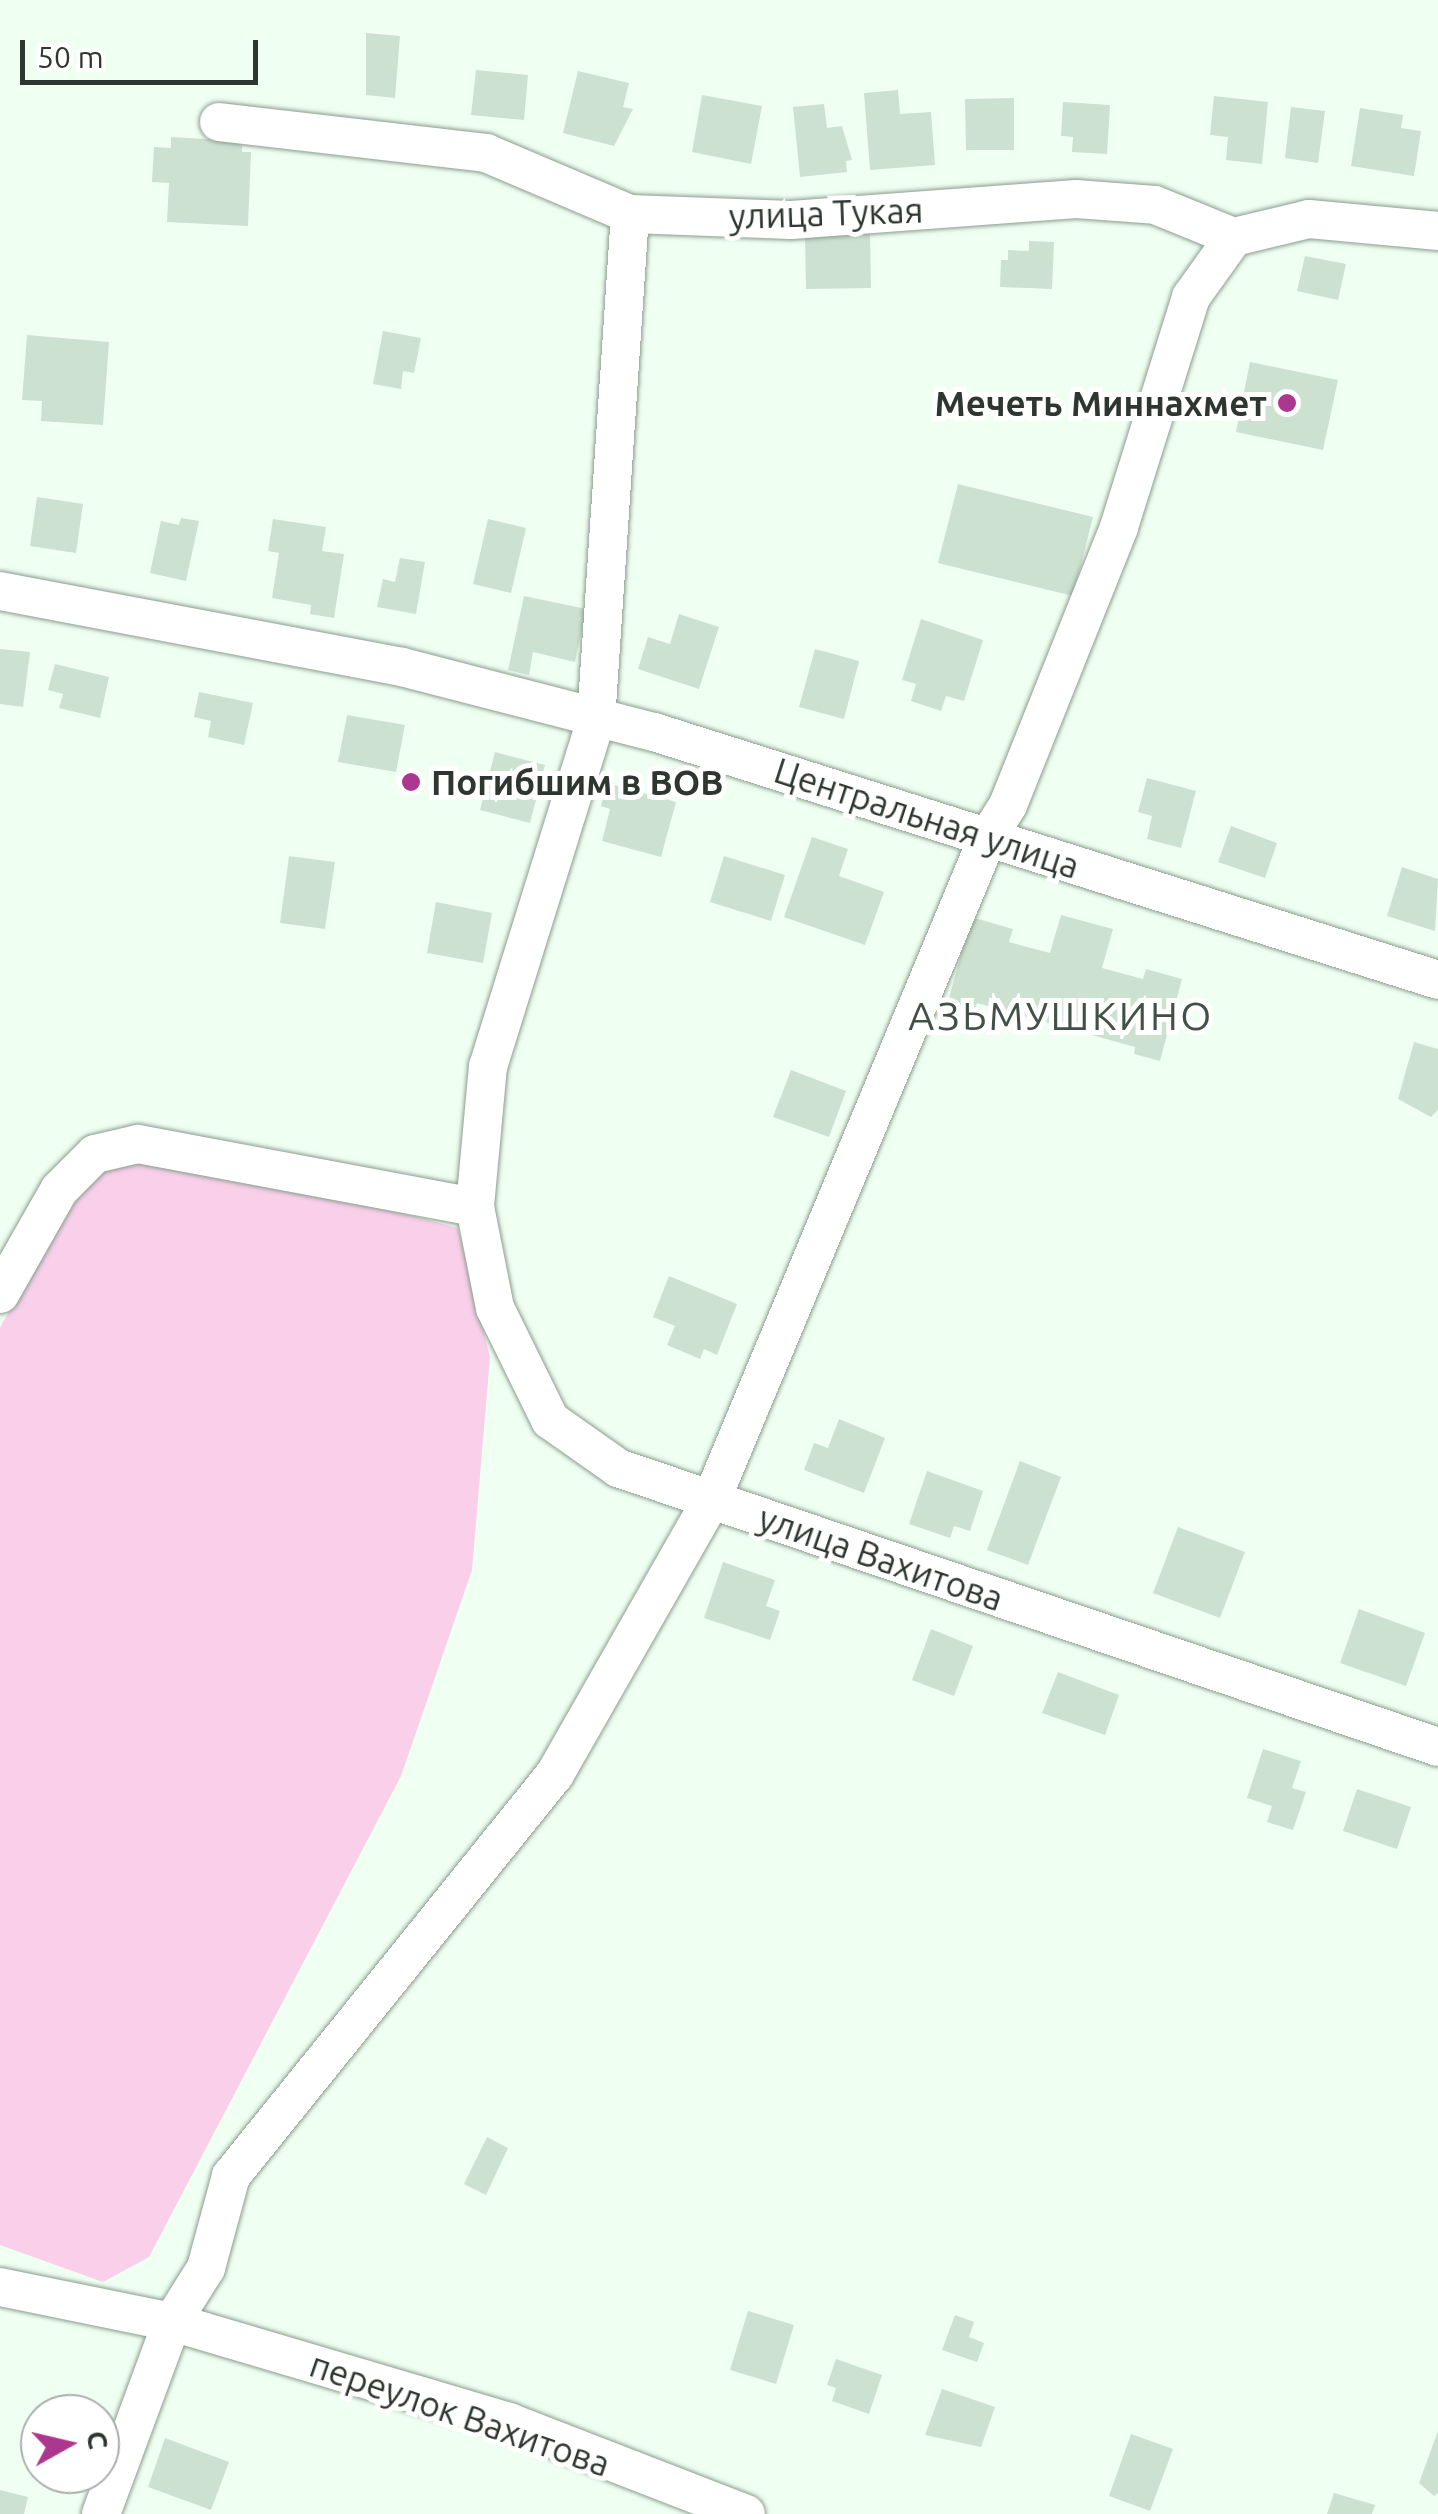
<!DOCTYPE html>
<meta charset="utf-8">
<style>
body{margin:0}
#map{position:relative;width:1438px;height:2514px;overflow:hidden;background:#effff2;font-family:Ubuntu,sans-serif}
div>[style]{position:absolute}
.green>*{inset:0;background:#f9cfea}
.building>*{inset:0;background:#cde1d1}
.roads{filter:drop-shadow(0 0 2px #8b9d8e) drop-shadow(0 0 2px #8b9d8e)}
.street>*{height:38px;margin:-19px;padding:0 19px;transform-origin:19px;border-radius:19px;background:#fff}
.dots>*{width:28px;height:28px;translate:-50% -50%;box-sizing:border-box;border:5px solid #fff;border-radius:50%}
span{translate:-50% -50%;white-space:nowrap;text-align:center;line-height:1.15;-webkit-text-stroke:10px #fff;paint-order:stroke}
.street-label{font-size:35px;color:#2e3630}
.poi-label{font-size:35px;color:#2e3630;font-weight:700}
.right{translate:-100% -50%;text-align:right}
.left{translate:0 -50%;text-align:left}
.quarter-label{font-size:40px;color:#415145;letter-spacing:2.5px}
.north{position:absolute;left:20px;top:2394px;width:100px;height:100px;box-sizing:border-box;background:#fff;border:2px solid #abafac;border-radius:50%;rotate:82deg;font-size:28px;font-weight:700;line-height:40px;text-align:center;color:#2e3630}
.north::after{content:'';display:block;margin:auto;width:35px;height:45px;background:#ac378f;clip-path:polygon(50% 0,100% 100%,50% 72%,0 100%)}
.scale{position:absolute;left:20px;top:40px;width:238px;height:45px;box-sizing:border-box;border:5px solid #2e3630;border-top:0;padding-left:12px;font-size:30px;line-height:35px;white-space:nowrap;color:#2e3630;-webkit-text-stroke:8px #fff;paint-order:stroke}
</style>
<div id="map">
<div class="green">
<i style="clip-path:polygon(138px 1157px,293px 1184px,458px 1228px,490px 1357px,472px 1570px,401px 1776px,149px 2257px,103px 2282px,0 2245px,0 1328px,77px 1182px)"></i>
</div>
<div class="building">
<i style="clip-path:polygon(366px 33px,400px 36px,395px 98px,366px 95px)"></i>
<i style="clip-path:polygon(476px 70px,528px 75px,524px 120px,471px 115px)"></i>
<i style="clip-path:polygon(578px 71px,629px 83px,623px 107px,633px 109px,614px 146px,563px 133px)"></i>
<i style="clip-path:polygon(898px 90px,900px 114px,931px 112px,935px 165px,870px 170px,864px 93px)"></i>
<i style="clip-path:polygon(702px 95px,762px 106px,751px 164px,692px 152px)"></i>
<i style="clip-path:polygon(1214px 96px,1268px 102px,1262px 164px,1226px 160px,1228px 137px,1210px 135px)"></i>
<i style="clip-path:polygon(1014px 98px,1014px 150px,966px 150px,965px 99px)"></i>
<i style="clip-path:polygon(1063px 102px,1110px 105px,1107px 154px,1072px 152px,1073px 137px,1061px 136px)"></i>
<i style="clip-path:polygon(824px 104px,827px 128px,842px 126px,852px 160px,846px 161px,847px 172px,800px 177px,793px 107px)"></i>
<i style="clip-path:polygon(1291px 107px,1325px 111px,1318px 163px,1285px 158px)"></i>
<i style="clip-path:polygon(1360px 108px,1403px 115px,1401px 128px,1421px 131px,1414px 176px,1351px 166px)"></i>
<i style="clip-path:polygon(171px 137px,242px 141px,242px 152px,251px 152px,248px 226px,167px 222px,169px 183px,152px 182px,154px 147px,171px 148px)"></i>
<i style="clip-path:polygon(870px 233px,871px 288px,806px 289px,805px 235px)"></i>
<i style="clip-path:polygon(1029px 241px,1054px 242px,1052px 289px,1000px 287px,1001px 260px,1008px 260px,1008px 250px,1029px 251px)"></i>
<i style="clip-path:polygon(1305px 256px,1346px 264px,1338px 300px,1297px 291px)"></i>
<i style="clip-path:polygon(383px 331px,421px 338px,414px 373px,403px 371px,401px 389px,373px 384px)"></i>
<i style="clip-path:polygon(27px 335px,109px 342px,103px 425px,41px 421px,42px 401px,22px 400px)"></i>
<i style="clip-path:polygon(1250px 362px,1338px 380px,1323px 450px,1236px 432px)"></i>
<i style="clip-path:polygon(958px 484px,1093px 517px,1073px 596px,938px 563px)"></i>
<i style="clip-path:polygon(37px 497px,83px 504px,76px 553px,30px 546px)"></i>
<i style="clip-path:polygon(181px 518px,199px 521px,186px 581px,150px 573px,161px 521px,179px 525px)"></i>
<i style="clip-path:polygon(273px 519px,326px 527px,322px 551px,344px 554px,334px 618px,310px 614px,311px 605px,272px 598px,279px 553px,268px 551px)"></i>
<i style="clip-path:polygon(488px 519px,526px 528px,511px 593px,473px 584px)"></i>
<i style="clip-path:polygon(400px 558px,425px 562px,416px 614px,377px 607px,383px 579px,395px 582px)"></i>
<i style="clip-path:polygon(524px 596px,586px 609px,575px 662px,533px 652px,529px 675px,508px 670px)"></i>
<i style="clip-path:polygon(679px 614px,719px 627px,699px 689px,638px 669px,648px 637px,670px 644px)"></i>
<i style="clip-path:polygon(921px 619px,983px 640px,964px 701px,946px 696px,941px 711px,911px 701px,916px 684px,902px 680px)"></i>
<i style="clip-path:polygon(0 649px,30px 652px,23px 707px,0 704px)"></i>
<i style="clip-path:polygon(815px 649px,859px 661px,844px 719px,799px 707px)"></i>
<i style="clip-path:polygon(55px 664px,109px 677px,100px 718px,59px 708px,63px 694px,48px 690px)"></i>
<i style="clip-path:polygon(199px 692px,253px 703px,244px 745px,208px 737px,211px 721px,194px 717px)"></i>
<i style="clip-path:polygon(347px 715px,405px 725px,396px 772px,338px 762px)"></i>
<i style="clip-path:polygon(495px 752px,545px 765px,530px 823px,480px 810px)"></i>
<i style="clip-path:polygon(1147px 778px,1196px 791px,1181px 848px,1147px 839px,1152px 816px,1138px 812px)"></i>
<i style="clip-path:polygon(607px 783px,676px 802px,661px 857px,602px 841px,610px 809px,601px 806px)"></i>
<i style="clip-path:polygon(1231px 826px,1277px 843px,1265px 878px,1218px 862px)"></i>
<i style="clip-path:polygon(812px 837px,848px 849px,839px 876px,884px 892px,865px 945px,784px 917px)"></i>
<i style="clip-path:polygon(289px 856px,335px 862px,325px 929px,280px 923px)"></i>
<i style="clip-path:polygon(724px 856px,785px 875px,771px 921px,710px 902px)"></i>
<i style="clip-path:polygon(1402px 867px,1438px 879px,1435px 931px,1387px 916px)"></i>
<i style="clip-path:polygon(436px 902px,492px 913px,483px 963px,427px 953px)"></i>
<i style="clip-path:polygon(1061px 915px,1113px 929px,1102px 968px,1143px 979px,1146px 969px,1182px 979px,1160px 1061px,1134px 1054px,1135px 1047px,977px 1003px,975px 1009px,948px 1002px,971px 917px,1013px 929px,1009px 942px,1050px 953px)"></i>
<i style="clip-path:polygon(1414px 1042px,1438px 1049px,1438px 1110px,1431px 1117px,1398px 1099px)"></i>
<i style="clip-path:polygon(791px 1070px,846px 1091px,829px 1137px,773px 1117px)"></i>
<i style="clip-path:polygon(669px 1276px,737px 1304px,717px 1355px,704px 1349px,700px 1359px,667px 1345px,675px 1326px,653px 1317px)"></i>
<i style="clip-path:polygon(839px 1419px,885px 1438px,864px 1493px,804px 1470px,814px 1443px,828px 1448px)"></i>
<i style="clip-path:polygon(1020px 1461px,1061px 1477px,1028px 1565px,987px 1550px)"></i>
<i style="clip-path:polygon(927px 1471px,983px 1491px,970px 1531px,954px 1526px,950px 1538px,909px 1524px)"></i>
<i style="clip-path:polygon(1178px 1527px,1245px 1552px,1220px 1618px,1153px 1593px)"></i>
<i style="clip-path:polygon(723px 1562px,775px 1580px,766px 1606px,780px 1611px,770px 1640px,704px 1618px)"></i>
<i style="clip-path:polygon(1359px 1609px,1425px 1633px,1406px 1686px,1340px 1663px)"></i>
<i style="clip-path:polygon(931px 1629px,973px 1646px,954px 1696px,912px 1680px)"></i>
<i style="clip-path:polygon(1058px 1672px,1119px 1695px,1105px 1735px,1042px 1713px)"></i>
<i style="clip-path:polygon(1263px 1749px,1301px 1761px,1292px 1788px,1306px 1792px,1293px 1830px,1267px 1822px,1272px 1806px,1247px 1798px)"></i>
<i style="clip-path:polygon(1357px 1789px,1411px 1807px,1397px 1849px,1343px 1831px)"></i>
<i style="clip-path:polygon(487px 2137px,508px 2148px,486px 2195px,464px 2184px)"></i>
<i style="clip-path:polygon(748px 2311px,794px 2325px,776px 2384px,730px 2370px)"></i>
<i style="clip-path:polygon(955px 2315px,974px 2322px,969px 2337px,984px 2343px,977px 2362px,942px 2350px)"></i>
<i style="clip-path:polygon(836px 2359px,882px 2375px,869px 2414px,832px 2401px,836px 2388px,827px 2385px)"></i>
<i style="clip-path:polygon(942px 2389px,995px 2407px,981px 2447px,925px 2435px)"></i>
<i style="clip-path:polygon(1438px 2431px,1438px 2493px,1434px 2496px,1419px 2483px)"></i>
<i style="clip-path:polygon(1131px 2434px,1173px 2449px,1150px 2511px,1109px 2496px)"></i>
<i style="clip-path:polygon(165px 2438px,229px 2462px,211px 2510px,148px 2487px)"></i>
<i style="clip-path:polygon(0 2490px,28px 2497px,24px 2514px,0 2514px)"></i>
<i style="clip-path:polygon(1334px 2493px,1375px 2505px,1372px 2514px,1327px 2514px)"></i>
</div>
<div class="roads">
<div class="street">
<i style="left:219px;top:122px;width:269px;rotate:6.6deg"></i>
<i style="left:486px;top:153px;width:156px;rotate:23deg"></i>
<i style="left:630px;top:214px;width:161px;rotate:2.1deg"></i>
<i style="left:791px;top:220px;width:286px;rotate:-4.2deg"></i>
<i style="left:1076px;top:199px;width:79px;rotate:4.3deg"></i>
<i style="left:1155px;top:205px;width:85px;rotate:22.1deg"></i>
<i style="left:1234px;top:237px;width:77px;rotate:-13.5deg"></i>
<i style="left:1309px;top:219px;width:130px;rotate:5.3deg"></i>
<i style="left:630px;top:214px;width:507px;rotate:93.84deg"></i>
<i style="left:596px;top:720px;width:362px;rotate:107.3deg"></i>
<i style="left:488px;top:1066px;width:142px;rotate:95.3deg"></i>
<i style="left:475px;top:1207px;width:103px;rotate:78.8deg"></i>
<i style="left:495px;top:1308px;width:125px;rotate:63.8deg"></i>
<i style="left:550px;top:1420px;width:83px;rotate:35.2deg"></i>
<i style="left:618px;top:1468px;width:866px;rotate:18.79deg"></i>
<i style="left:0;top:591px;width:409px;rotate:10.7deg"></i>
<i style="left:402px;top:667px;width:260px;rotate:14.5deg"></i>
<i style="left:654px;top:732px;width:822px;rotate:17.55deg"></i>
<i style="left:0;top:1294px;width:120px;rotate:-60.4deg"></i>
<i style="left:59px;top:1190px;width:51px;rotate:-45deg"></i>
<i style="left:95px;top:1154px;width:44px;rotate:-13.1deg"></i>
<i style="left:138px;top:1144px;width:343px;rotate:10.6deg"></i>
<i style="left:0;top:2287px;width:176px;rotate:11.5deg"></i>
<i style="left:172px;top:2322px;width:64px;rotate:-57.8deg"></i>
<i style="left:206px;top:2268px;width:95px;rotate:-74.8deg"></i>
<i style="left:231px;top:2176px;width:516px;rotate:-51.13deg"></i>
<i style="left:555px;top:1774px;width:314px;rotate:-60.3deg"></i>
<i style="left:711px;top:1501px;width:719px;rotate:-67.36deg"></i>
<i style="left:988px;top:837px;width:38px;rotate:-58deg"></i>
<i style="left:1008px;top:805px;width:299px;rotate:-68.2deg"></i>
<i style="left:1119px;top:527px;width:241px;rotate:-72.6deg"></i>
<i style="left:1191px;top:297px;width:74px;rotate:-54.4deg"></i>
<i style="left:101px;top:2514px;width:205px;rotate:-69.7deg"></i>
<i style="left:172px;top:2322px;width:352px;rotate:16.5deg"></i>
<i style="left:509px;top:2422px;width:254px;rotate:21.2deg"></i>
</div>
</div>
<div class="dots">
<i style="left:1287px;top:403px;background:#ac378f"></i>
<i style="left:411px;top:782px;background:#ac378f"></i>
</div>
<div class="street-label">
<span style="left:826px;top:213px;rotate:-2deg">улица Тукая</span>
<span style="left:927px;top:818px;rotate:18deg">Центральная улица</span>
<span style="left:881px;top:1558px;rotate:19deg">улица Вахитова</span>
<span style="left:460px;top:2414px;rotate:19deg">переулок Вахитова</span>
</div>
<div class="poi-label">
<span class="right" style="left:1267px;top:403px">Мечеть Миннахмет</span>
<span class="left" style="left:431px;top:782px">Погибшим в ВОВ</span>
</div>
<div class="quarter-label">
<span style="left:1061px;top:1016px">АЗЬМУШКИНО</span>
</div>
<div class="north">С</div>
<div class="scale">50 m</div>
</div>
